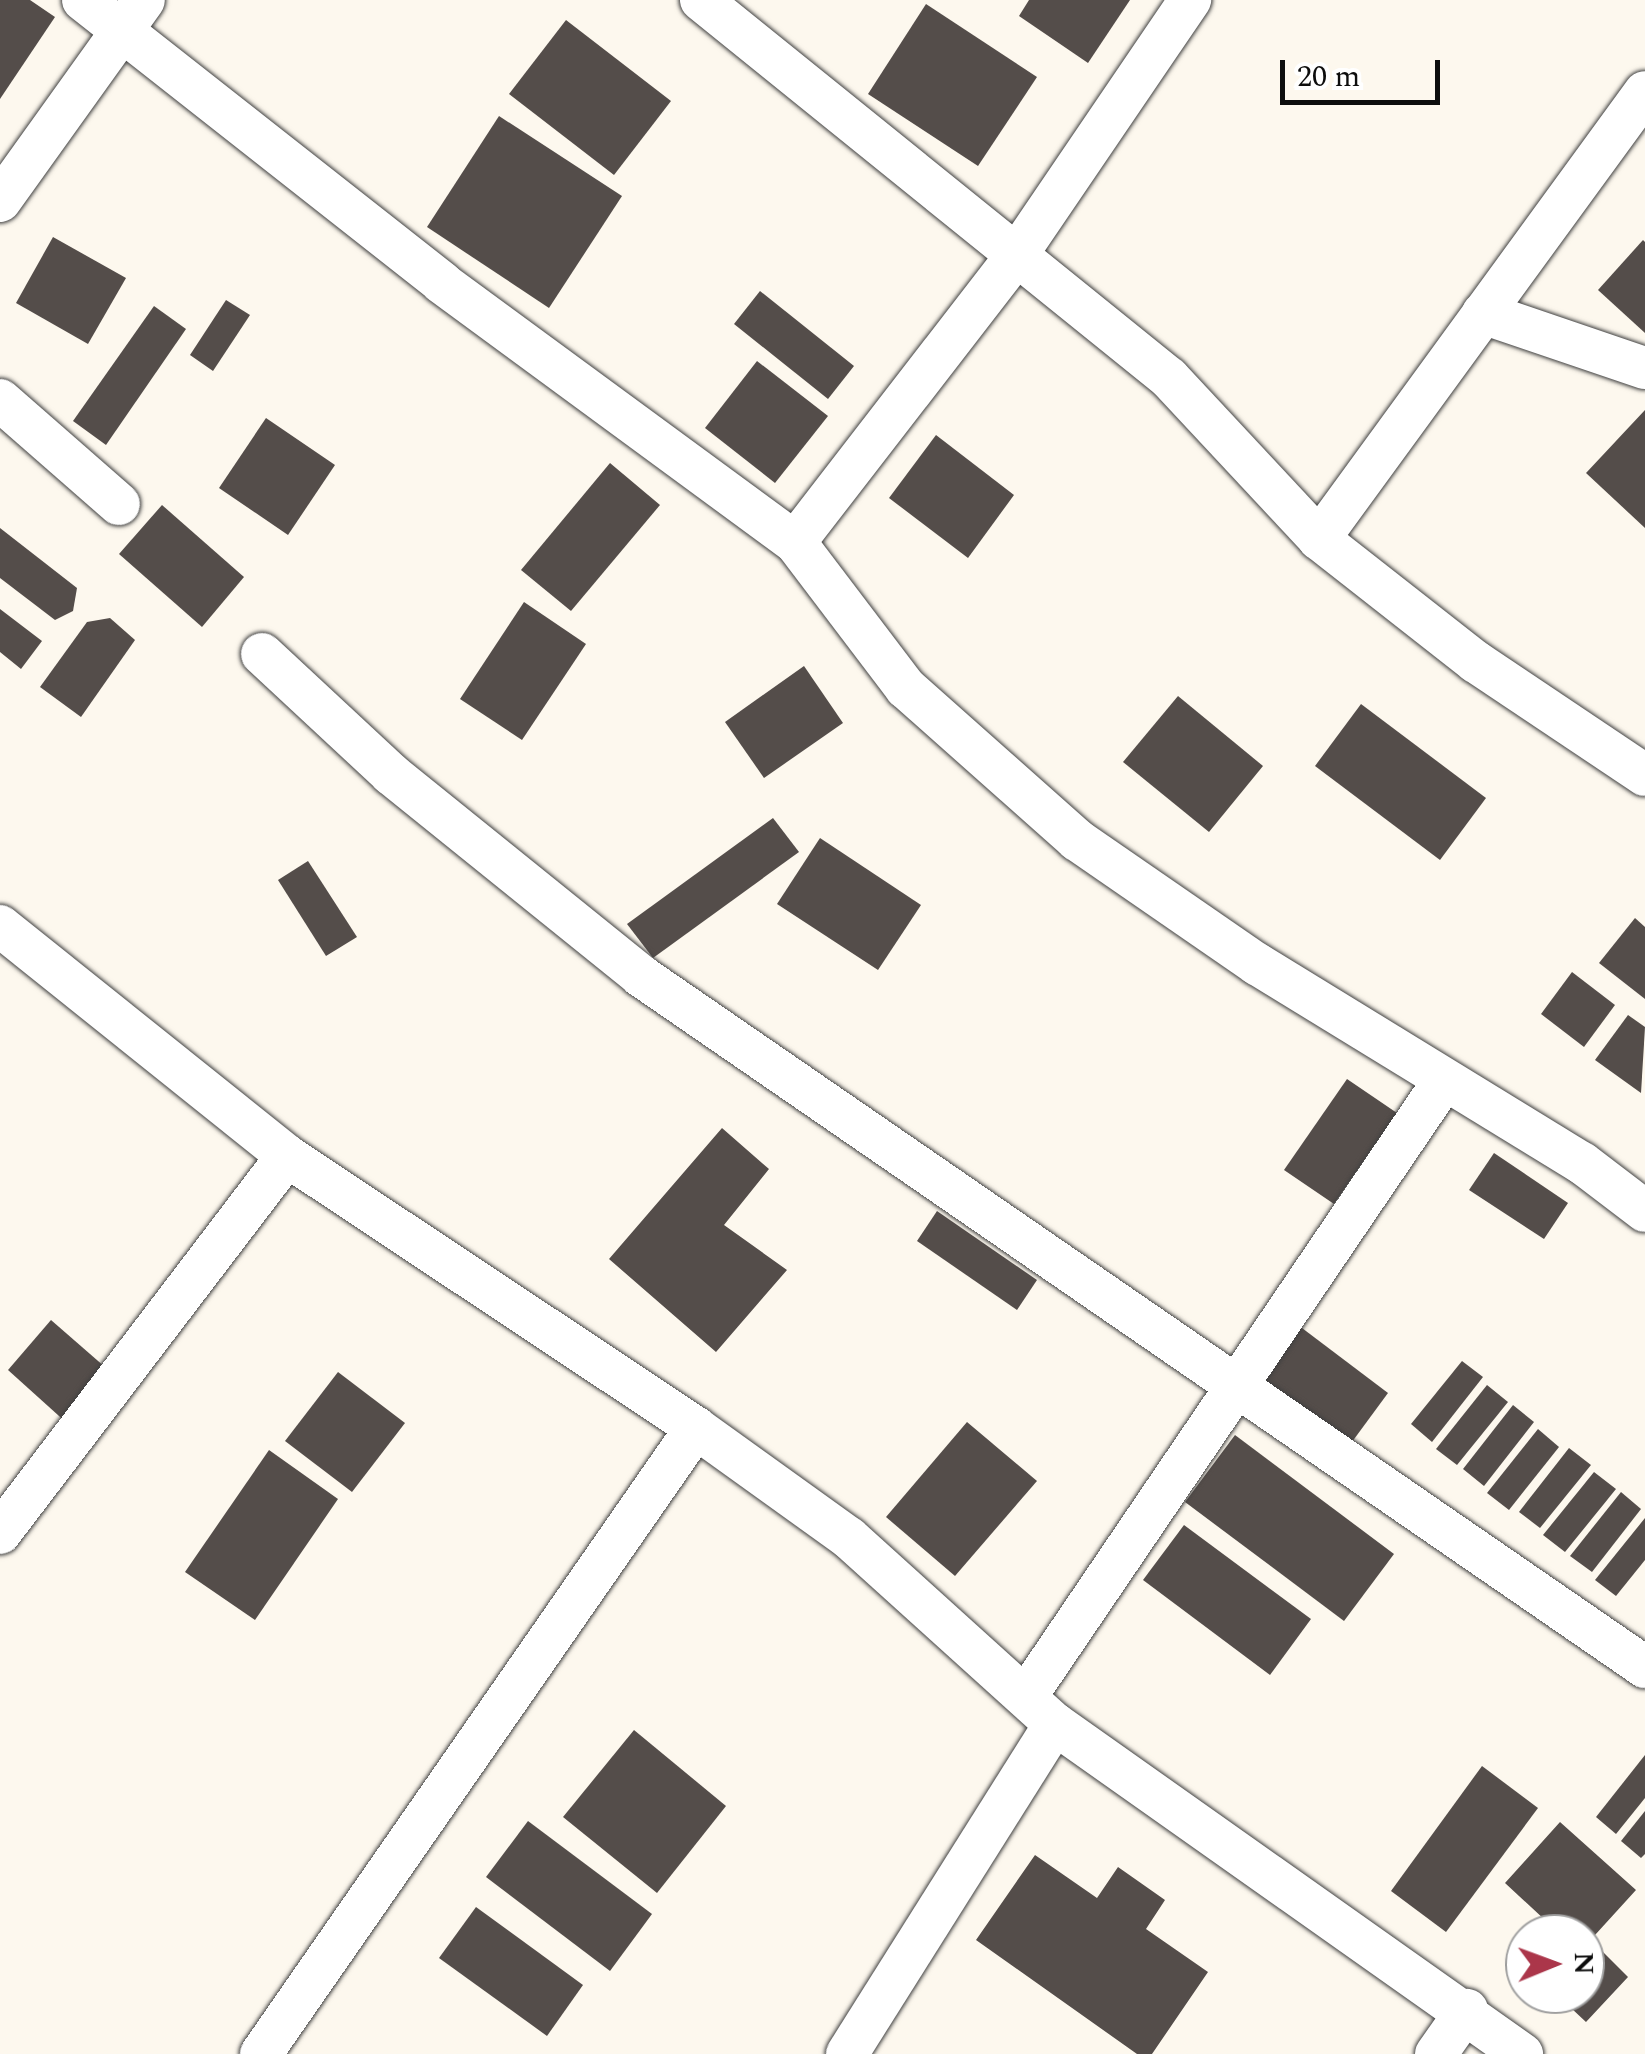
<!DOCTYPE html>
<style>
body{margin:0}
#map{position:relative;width:1645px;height:2054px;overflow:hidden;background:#fdf8ee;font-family:Spectral,serif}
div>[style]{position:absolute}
.building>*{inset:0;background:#544d4a}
.roads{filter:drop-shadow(0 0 2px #404040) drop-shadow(0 0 2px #404040)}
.street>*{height:42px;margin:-21px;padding:0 21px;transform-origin:21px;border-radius:21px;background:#fff}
span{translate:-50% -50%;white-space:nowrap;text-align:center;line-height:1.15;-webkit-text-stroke:10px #fff;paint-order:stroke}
.north{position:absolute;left:1505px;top:1914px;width:100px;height:100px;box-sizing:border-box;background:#fff;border:2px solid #9e9e9e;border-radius:50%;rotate:89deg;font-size:28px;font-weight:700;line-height:40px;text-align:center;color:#0d0d0d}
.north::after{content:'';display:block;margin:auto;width:35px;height:45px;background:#ab364a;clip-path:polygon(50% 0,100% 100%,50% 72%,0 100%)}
.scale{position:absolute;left:1280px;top:60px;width:160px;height:45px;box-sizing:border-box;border:5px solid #0d0d0d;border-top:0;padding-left:12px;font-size:30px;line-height:35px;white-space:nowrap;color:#0d0d0d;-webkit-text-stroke:8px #fff;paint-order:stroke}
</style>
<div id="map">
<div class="building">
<i style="clip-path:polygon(0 0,30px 0,55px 17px,0 99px)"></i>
<i style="clip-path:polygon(1029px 0,1130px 0,1088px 63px,1019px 16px)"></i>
<i style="clip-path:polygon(926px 4px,1037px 77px,978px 166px,868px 94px)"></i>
<i style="clip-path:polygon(566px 20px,671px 101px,614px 175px,509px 94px)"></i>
<i style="clip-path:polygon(499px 116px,622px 196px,549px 308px,427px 227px)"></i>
<i style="clip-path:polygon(53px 237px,126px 278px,88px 344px,16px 303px)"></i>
<i style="clip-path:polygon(1643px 240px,1645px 242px,1645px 333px,1598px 290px)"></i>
<i style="clip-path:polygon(760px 291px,854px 366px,828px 399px,734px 324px)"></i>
<i style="clip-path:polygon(226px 300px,250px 315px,213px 371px,190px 355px)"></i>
<i style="clip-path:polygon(154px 306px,186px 329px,106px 445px,73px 421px)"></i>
<i style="clip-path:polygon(757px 361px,828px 416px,775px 483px,705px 428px)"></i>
<i style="clip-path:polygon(1645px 410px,1645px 528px,1586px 473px)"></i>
<i style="clip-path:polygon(266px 418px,335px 465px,288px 535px,219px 488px)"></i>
<i style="clip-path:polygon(936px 435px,1014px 495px,968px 558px,889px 498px)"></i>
<i style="clip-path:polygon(610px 463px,660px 505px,571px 611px,521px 570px)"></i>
<i style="clip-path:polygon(162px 505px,244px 577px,202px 627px,119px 554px)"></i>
<i style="clip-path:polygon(0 528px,77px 588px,73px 611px,55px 620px,0 578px)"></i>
<i style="clip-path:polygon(524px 602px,586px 644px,522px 740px,460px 699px)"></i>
<i style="clip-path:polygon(0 609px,42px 641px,21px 669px,0 652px)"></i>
<i style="clip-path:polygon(110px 618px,135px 640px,81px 717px,40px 687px,87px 622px)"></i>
<i style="clip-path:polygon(804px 666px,843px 723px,764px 778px,725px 722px)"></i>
<i style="clip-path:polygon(1178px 696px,1263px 766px,1209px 832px,1123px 762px)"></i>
<i style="clip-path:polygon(1361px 704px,1486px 798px,1440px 860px,1315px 766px)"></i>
<i style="clip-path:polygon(773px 818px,799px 852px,653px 958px,627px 924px)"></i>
<i style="clip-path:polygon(820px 838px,921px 905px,878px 970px,777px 904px)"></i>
<i style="clip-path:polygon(308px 861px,357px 937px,326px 956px,278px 880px)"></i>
<i style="clip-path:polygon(1635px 918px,1645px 927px,1645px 999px,1599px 963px)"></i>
<i style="clip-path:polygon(1572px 972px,1615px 1005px,1584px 1047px,1541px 1014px)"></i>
<i style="clip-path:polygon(1628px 1015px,1645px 1027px,1641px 1093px,1595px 1060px)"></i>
<i style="clip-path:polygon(1347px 1079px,1397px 1113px,1334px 1204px,1284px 1170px)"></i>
<i style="clip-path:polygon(722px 1128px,769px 1169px,724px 1225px,787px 1270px,716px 1352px,609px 1259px)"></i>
<i style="clip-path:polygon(1494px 1153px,1568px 1203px,1544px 1239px,1469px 1190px)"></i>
<i style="clip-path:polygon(937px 1211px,1037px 1280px,1017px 1310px,917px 1241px)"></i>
<i style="clip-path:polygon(51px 1320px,113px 1374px,69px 1425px,8px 1370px)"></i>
<i style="clip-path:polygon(1298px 1325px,1388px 1393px,1349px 1446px,1258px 1379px)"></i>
<i style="clip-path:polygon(1462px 1361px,1483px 1377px,1432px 1442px,1411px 1424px)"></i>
<i style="clip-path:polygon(338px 1372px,405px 1423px,352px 1492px,285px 1441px)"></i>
<i style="clip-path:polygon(1487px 1385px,1508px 1402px,1457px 1465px,1436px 1449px)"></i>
<i style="clip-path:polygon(1513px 1405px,1534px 1422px,1484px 1486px,1463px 1469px)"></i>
<i style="clip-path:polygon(967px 1422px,1037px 1481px,955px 1576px,886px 1517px)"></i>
<i style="clip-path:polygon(1538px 1429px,1559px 1447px,1509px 1510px,1487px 1493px)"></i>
<i style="clip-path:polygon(1235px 1435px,1394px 1554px,1344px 1621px,1185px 1502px)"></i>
<i style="clip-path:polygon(1569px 1448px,1591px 1465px,1540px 1528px,1519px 1512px)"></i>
<i style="clip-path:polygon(269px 1450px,338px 1499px,255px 1620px,185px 1572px)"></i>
<i style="clip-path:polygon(1594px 1472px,1616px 1489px,1565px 1552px,1543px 1535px)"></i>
<i style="clip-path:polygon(1621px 1492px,1641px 1509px,1592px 1572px,1570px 1556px)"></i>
<i style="clip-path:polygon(1645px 1518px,1645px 1560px,1616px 1596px,1595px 1580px)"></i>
<i style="clip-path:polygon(1184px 1525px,1311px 1619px,1270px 1675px,1143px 1580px)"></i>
<i style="clip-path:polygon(634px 1730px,726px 1806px,657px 1893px,563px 1817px)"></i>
<i style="clip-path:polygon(1645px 1755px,1645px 1798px,1616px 1834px,1596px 1817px)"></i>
<i style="clip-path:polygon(1482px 1766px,1538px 1808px,1446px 1932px,1391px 1891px)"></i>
<i style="clip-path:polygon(1645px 1811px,1645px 1854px,1641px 1858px,1621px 1841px)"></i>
<i style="clip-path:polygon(528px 1821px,652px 1914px,610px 1971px,486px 1877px)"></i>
<i style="clip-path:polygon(1560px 1822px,1636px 1890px,1585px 1946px,1585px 1934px,1560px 1934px,1505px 1883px)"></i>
<i style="clip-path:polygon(1035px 1855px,1097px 1898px,1118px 1867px,1165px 1900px,1146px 1929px,1208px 1972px,1152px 2054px,1137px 2054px,976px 1940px)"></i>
<i style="clip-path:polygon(476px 1907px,583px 1985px,547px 2036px,439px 1958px)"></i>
<i style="clip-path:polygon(1598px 1947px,1628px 1977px,1586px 2022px,1556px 1994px,1585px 1994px,1585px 1961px)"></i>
</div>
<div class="roads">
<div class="street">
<i style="left:83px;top:0;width:457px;rotate:38.2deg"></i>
<i style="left:442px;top:283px;width:438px;rotate:36.3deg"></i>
<i style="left:795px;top:542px;width:183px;rotate:52.8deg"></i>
<i style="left:906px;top:688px;width:229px;rotate:41.6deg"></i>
<i style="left:1077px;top:840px;width:219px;rotate:34.6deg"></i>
<i style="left:1257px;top:964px;width:381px;rotate:31.5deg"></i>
<i style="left:1582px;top:1163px;width:79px;rotate:37.3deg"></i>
<i style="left:701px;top:0;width:602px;rotate:38.93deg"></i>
<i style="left:1169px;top:378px;width:220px;rotate:47deg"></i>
<i style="left:1319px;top:539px;width:199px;rotate:38.1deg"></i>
<i style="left:1476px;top:662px;width:203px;rotate:33.8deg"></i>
<i style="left:0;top:201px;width:247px;rotate:-54.4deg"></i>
<i style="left:1483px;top:313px;width:171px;rotate:18.8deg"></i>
<i style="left:0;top:400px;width:158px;rotate:41.2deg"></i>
<i style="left:1319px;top:539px;width:553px;rotate:-53.9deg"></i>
<i style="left:795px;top:542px;width:361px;rotate:-52.3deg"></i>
<i style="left:1016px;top:256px;width:310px;rotate:-55.8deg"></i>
<i style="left:262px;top:654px;width:176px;rotate:42.9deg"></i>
<i style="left:391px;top:774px;width:321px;rotate:38.9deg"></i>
<i style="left:641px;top:976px;width:1219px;rotate:34.54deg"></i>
<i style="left:0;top:926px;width:368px;rotate:38.7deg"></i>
<i style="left:287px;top:1156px;width:491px;rotate:33.6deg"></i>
<i style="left:696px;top:1428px;width:188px;rotate:35.7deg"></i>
<i style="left:849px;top:1538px;width:278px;rotate:42.1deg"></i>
<i style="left:1055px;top:1724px;width:572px;rotate:35.25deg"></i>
<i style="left:0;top:1533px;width:474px;rotate:-52.7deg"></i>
<i style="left:1027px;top:1695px;width:741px;rotate:-55.84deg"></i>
<i style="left:261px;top:2054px;width:762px;rotate:-55.21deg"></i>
<i style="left:847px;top:2054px;width:390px;rotate:-57.8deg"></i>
<i style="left:1436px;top:2054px;width:54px;rotate:-54.8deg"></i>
</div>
</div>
<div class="north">N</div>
<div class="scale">20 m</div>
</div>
